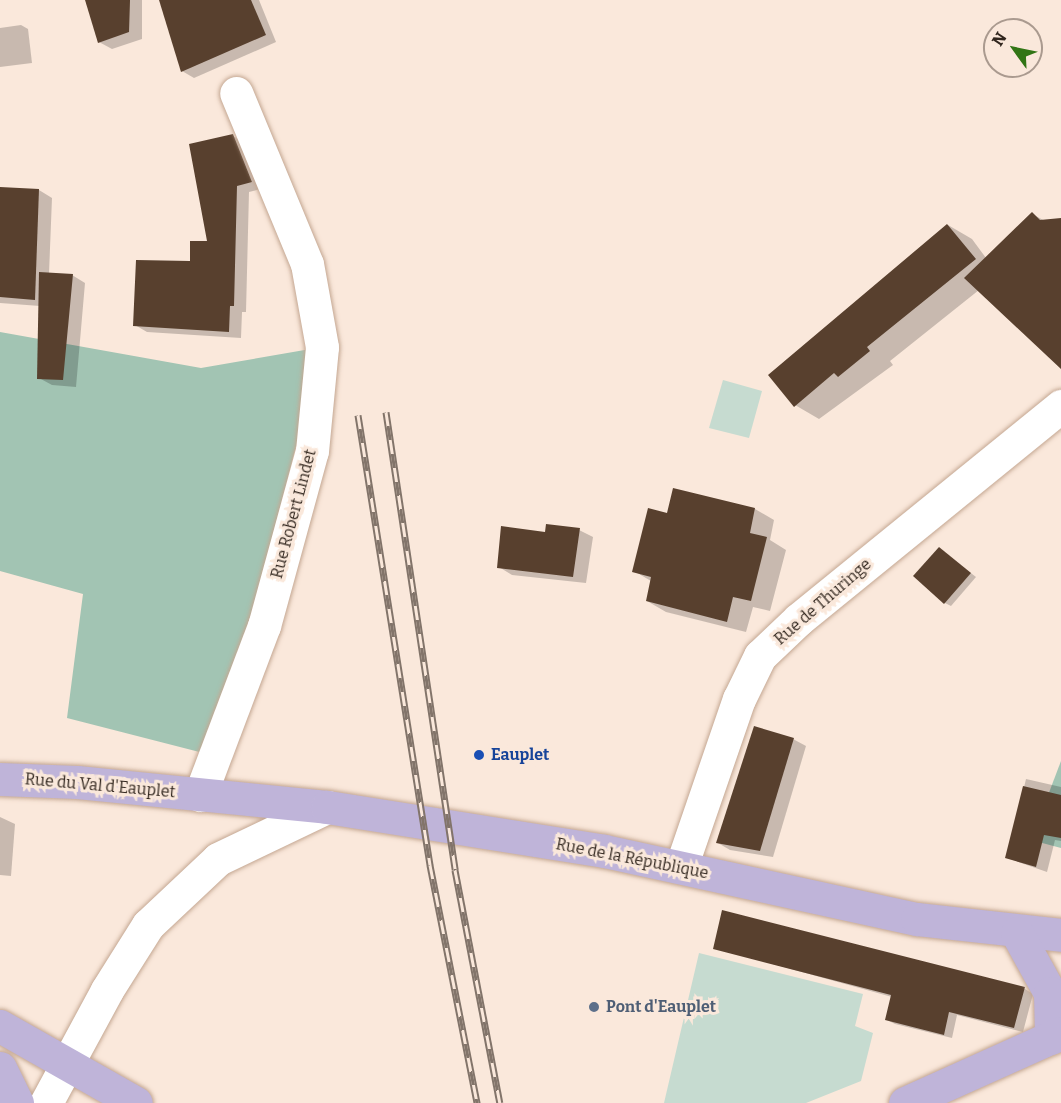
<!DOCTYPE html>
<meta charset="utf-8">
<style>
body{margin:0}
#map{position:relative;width:1061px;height:1103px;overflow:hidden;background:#fae8db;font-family:Bitter,serif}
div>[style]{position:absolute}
.green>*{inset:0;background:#c6dbd0}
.forest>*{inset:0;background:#a2c4b3}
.shadow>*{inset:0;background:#0003}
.building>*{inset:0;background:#58402e}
.roads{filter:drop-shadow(0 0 2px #c4a792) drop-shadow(0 0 2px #c4a792)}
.minor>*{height:33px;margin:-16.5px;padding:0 16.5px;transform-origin:16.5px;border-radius:16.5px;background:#fff}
.major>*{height:33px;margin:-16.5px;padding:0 16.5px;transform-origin:16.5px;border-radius:16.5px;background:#bfb4d9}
.rail>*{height:7px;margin-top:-3.5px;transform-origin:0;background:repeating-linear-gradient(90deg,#fae8db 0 14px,#82746a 0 28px);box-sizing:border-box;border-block:2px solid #82746a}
.dots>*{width:16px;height:16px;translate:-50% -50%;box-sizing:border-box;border:3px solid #fae8db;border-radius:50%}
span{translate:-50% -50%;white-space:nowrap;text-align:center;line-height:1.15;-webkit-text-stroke:6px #fae8db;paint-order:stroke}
.street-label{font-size:16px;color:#31261e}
.transit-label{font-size:16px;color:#164399;font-weight:700}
.left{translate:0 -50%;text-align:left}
.service-label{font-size:16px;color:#4e5e75;font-weight:700}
.north{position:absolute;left:983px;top:18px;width:60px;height:60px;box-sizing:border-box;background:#fae8db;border:2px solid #aa9a8f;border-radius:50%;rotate:303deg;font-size:16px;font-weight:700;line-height:24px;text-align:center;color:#31261e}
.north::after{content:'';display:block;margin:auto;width:21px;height:27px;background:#327515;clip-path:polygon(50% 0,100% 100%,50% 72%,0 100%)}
</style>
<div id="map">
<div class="green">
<i style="clip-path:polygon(723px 380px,762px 391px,749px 438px,709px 428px)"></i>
<i style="clip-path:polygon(699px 953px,863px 994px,855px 1026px,873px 1033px,861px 1081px,806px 1103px,664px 1103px)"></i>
</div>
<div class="forest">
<i style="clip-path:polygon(0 332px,201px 368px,322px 347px,215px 756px,67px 718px,83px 594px,0 571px)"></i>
<i style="clip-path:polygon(1061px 761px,1061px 848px,1031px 840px)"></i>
</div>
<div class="shadow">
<i style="clip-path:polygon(99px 0,142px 0,142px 39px,112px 49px,99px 42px)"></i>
<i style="clip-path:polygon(163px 0,259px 0,276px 42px,194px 78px,182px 71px)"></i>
<i style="clip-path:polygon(21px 25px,28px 29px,32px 63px,0 67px,0 28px)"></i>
<i style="clip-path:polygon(233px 136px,245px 143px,264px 188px,249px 192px,246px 312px,242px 312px,241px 338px,147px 332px,135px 325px,208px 242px)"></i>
<i style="clip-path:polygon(0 189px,39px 190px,52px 198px,49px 274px,72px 275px,85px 283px,76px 387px,52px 385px,39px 378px,40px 306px,0 303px)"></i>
<i style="clip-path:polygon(1032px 214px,1045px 221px,1061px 220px,1061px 367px,979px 290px,890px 361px,893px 365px,819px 419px,795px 405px,948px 225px,972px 239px,986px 258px)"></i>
<i style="clip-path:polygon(755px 509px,774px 520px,770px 540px,786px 550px,770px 611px,753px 607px,746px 632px,666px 612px,647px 601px,651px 581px,634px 571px,669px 514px)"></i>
<i style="clip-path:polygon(579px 530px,593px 537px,586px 583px,512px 575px,499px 567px,546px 533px)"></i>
<i style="clip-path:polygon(940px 549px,976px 577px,951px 606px,945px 603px)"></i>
<i style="clip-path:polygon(793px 739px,806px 746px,773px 857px,730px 850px,718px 843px)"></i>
<i style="clip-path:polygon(1026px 779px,1061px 787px,1061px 841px,1055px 840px,1047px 872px,1007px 858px)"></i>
<i style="clip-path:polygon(0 817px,15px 824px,11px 876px,0 875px)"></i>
<i style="clip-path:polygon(723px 912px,1025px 989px,1033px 994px,1023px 1032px,957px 1015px,952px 1038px,895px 1024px,887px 1020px,892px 997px,715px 948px)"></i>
</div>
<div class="building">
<i style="clip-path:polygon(85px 0,130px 0,129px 32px,98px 43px)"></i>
<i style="clip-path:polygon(159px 0,251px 0,266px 35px,181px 72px)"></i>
<i style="clip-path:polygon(233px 134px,252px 182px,237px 186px,234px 306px,230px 306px,229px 332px,133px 326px,136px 260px,190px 261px,190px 241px,207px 241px,189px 144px)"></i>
<i style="clip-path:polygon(0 187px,39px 189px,35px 300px,0 297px)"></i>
<i style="clip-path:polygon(1032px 212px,1040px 220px,1061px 218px,1061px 369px,964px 278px)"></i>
<i style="clip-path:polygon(947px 224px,976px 259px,867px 347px,870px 351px,838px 377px,834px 373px,794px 407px,768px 375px)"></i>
<i style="clip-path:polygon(39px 272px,73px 274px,63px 380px,37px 379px)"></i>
<i style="clip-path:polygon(673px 488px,755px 508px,750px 533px,767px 537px,751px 601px,733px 597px,727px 622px,646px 601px,651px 577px,632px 572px,648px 508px,667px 513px)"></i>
<i style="clip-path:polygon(546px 524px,580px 528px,573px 577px,497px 568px,501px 526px,545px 532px)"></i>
<i style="clip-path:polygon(939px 547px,971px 573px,944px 604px,913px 576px)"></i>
<i style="clip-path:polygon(754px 726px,794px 738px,760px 851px,716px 843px)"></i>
<i style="clip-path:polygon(1023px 786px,1061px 795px,1061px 838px,1044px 835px,1036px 867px,1005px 858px)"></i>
<i style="clip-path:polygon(722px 910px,1025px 987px,1014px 1028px,949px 1012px,944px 1035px,885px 1020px,891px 995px,713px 949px)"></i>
</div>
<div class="roads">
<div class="minor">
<i style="left:200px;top:795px;width:181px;rotate:-69.3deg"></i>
<i style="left:264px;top:626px;width:181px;rotate:-74.7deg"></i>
<i style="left:312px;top:451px;width:104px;rotate:-84.5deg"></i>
<i style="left:322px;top:347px;width:84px;rotate:-100.2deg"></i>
<i style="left:307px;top:264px;width:185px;rotate:-112.5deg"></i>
<i style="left:681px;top:867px;width:178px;rotate:-71deg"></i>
<i style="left:739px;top:699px;width:48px;rotate:-64deg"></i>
<i style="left:760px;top:656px;width:54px;rotate:-43.5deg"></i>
<i style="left:799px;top:619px;width:338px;rotate:-39.1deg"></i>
<i style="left:46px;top:1103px;width:128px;rotate:-61.6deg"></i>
<i style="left:107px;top:990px;width:77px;rotate:-57.8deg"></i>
<i style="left:148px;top:925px;width:96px;rotate:-43.3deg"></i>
<i style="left:218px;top:859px;width:121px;rotate:-25.5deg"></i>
</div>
<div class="major">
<i style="left:0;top:779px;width:77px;rotate:2.2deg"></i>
<i style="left:77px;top:782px;width:251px;rotate:5.7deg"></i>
<i style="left:327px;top:807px;width:280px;rotate:9deg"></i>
<i style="left:604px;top:851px;width:320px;rotate:12.3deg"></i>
<i style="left:917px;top:919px;width:145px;rotate:6.3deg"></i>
<i style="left:1017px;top:933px;width:68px;rotate:61.2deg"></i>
<i style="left:1050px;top:993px;width:45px;rotate:88.7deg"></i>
<i style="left:0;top:1026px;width:156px;rotate:29.5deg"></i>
<i style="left:0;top:1068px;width:39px;rotate:64deg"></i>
<i style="left:905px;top:1103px;width:171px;rotate:-24.2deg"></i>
</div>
</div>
<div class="rail">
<i style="left:386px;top:412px;width:463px;rotate:81.4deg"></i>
<i style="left:455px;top:870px;width:237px;rotate:79.1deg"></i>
<i style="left:358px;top:415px;width:456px;rotate:80.9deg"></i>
<i style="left:430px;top:865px;width:243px;rotate:78.8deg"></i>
</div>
<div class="dots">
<i style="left:479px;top:755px;background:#1a4fb4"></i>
<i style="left:594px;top:1007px;background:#5c6f8a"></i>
</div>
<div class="street-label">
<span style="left:294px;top:514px;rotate:-75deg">Rue Robert Lindet</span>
<span style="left:823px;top:602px;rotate:-41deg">Rue de Thuringe</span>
<span style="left:100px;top:786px;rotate:5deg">Rue du Val d'Eauplet</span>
<span style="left:632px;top:859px;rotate:11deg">Rue de la République</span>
</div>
<div class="transit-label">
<span class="left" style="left:491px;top:755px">Eauplet</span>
</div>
<div class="service-label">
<span class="left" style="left:606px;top:1007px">Pont d'Eauplet</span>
</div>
<div class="north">N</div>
</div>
